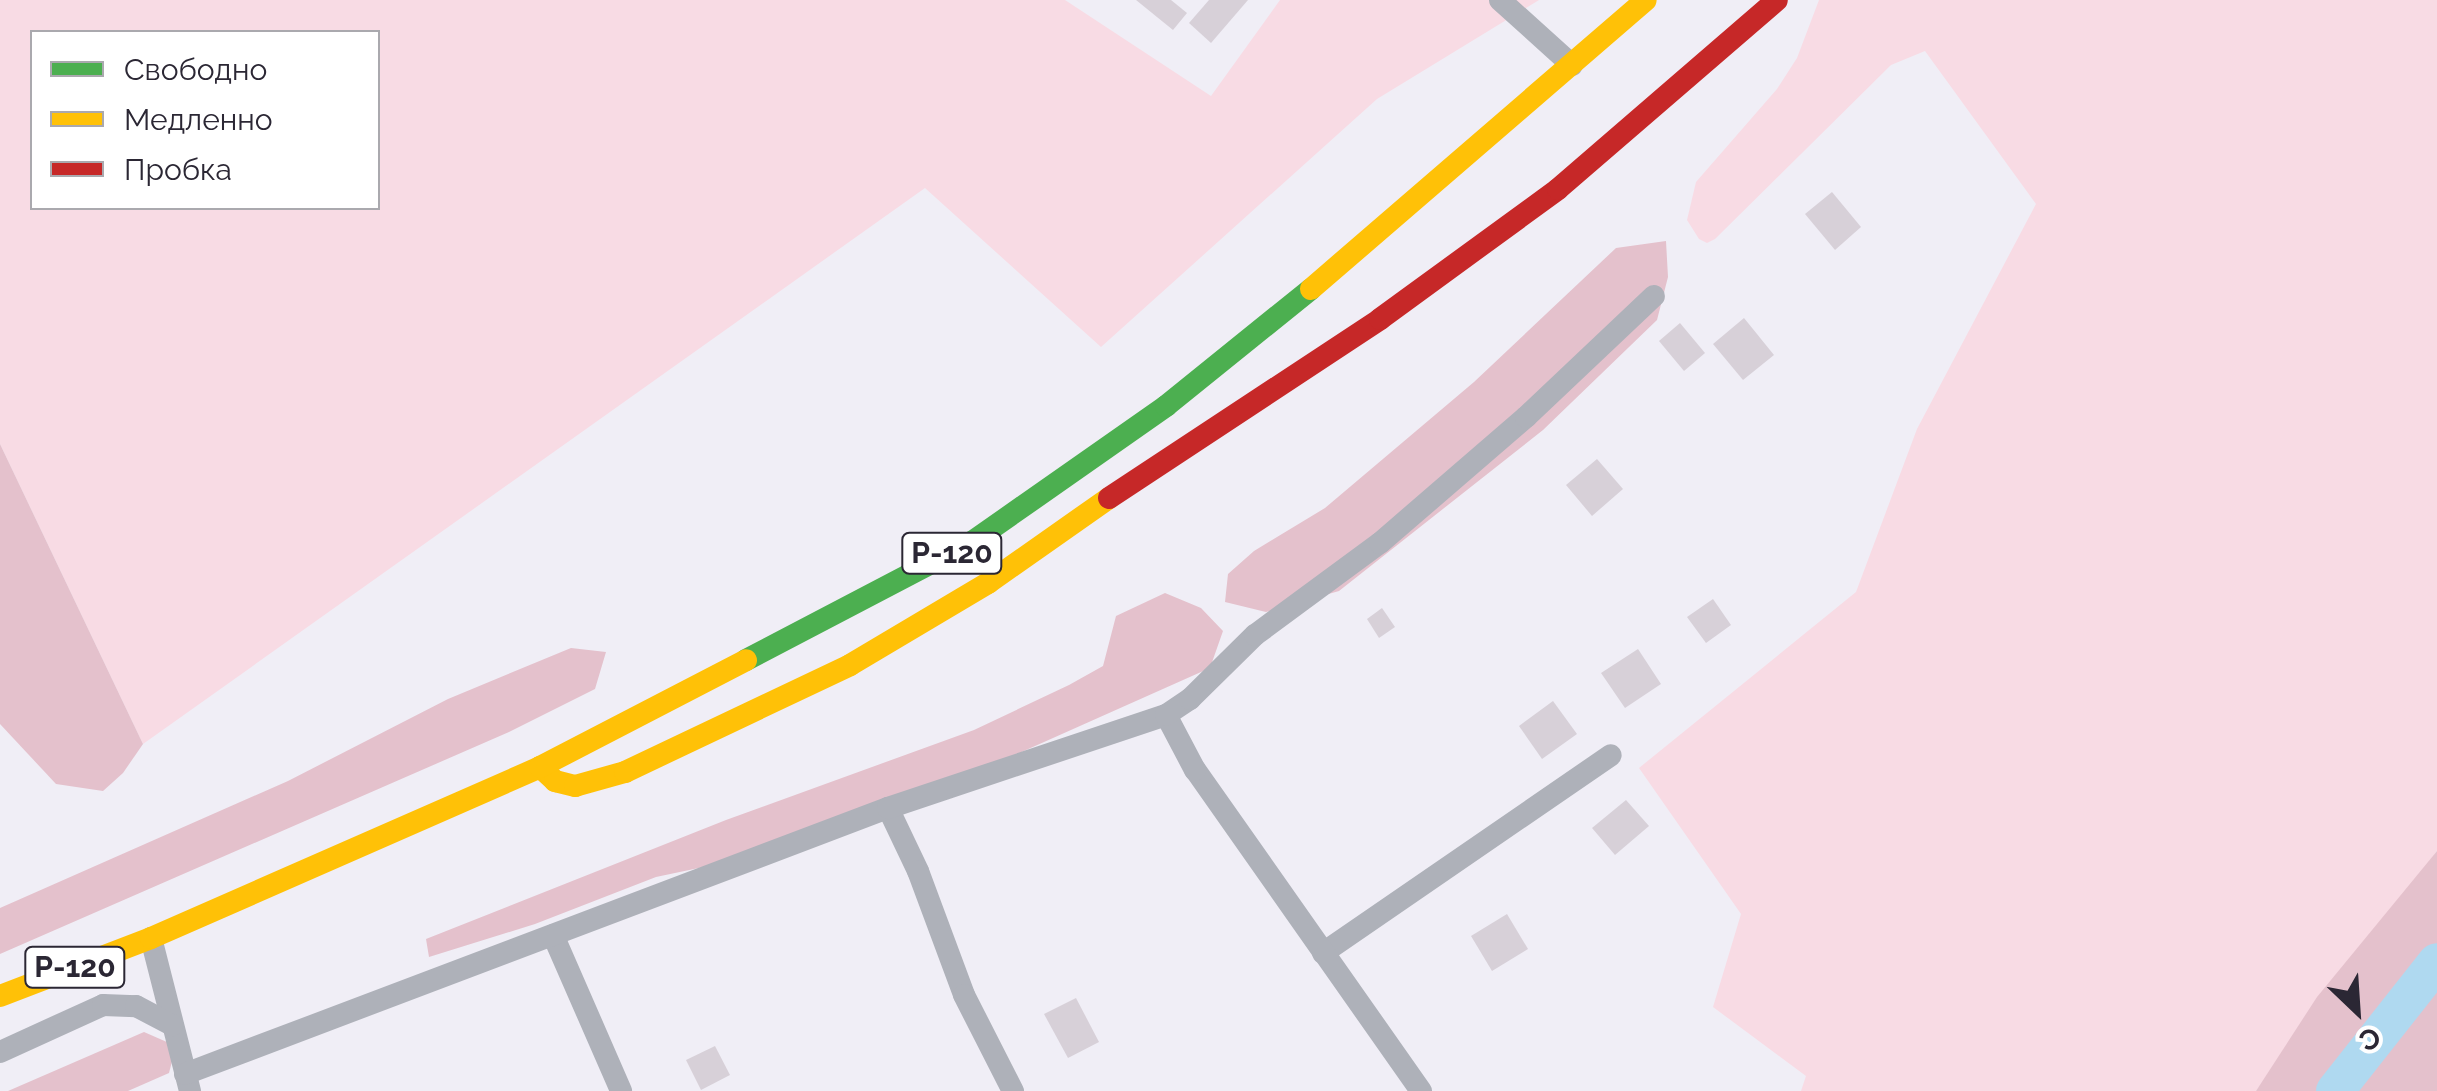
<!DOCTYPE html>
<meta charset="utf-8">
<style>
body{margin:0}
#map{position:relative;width:2437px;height:1091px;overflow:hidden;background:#f0eef6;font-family:Raleway,sans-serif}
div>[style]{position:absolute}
.green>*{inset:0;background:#f8dbe4}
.forest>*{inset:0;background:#e4c1cc}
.river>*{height:38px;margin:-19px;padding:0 19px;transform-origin:19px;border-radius:19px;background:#afd9f0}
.building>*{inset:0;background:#d7d0d8}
.street>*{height:22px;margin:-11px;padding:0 11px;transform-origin:11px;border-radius:11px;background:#aeb1b9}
.fast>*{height:22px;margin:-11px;padding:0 11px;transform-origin:11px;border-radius:11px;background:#4caf50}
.slow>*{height:22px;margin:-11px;padding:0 11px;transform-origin:11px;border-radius:11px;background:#ffc107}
.jam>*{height:22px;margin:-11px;padding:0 11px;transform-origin:11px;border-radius:11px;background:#c62828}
span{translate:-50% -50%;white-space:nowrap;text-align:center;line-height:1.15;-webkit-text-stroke:8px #fff;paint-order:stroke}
.shield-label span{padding:2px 8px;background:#fff;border:2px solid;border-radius:8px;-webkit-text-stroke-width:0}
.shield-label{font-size:30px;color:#2b2734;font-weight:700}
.legend{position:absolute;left:30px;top:30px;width:350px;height:180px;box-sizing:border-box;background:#fff;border:2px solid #aaa9ae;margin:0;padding:12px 18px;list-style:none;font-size:30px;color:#2b2734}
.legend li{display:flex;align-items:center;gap:20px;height:50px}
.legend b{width:50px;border:2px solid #aaa9ae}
.north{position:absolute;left:2307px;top:961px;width:100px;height:100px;-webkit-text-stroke:8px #fff;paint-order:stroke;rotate:155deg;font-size:28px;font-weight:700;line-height:40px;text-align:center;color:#2b2734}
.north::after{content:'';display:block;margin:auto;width:35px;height:45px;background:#2b2734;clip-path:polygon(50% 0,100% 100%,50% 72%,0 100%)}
</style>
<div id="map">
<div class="green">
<i style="clip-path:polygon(evenodd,0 0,1065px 0,1211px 96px,1280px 0,1539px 0,1377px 99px,1101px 347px,925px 188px,143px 744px,0 444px,0 0,32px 32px,378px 32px,378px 208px,32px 208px,32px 32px)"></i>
<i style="clip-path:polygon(1819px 0,2437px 0,2437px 851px,2256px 1091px,1801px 1091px,1806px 1076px,1713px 1007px,1741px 914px,1639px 768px,1856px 592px,1917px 429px,2036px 204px,1925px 51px,1891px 65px,1715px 239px,1707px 243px,1699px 239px,1687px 220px,1696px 182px,1777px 89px,1797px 58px)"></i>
</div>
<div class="forest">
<i style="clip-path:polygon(1666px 241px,1668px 277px,1657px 320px,1543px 430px,1339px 591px,1266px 612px,1225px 602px,1228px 574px,1254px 551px,1325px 508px,1474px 382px,1616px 248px)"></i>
<i style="clip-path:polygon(0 444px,143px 744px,123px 773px,103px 791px,56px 784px,0 724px)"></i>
<i style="clip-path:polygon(1165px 593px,1201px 608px,1223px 631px,1210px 668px,979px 771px,770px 853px,656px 877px,535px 924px,429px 957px,426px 939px,726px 820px,974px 730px,1069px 685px,1103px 666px,1116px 616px)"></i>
<i style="clip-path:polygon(571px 648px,606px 652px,595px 689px,509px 732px,0 954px,0 908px,288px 781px,448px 699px)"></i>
<i style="clip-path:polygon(2437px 851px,2437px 1091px,2256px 1091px,2317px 997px)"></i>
<i style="clip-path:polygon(144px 1032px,176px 1046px,169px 1073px,128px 1091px,8px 1091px)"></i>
</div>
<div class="river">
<i style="left:2335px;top:1091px;width:164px;rotate:-51.7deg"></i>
</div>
<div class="building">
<i style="clip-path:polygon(1136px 0,1171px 0,1187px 13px,1173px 30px)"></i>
<i style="clip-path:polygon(1209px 0,1248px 0,1211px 43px,1189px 23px)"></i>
<i style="clip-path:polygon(1832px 192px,1861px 227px,1835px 250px,1805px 214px)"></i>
<i style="clip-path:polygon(1744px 318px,1774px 355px,1743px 380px,1713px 344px)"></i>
<i style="clip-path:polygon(1680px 323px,1705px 353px,1684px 371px,1659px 341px)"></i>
<i style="clip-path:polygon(1597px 459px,1623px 489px,1592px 516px,1566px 485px)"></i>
<i style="clip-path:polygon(1713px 599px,1731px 625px,1706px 643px,1687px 617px)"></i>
<i style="clip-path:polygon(1382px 608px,1395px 627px,1379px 638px,1367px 619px)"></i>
<i style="clip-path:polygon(1638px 649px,1661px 684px,1625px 708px,1601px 673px)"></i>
<i style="clip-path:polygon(1553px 701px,1577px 734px,1542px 759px,1519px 726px)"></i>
<i style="clip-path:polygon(1626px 800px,1649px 826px,1615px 855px,1592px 828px)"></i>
<i style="clip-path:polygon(1507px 914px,1528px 949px,1492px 971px,1471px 936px)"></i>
<i style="clip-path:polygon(1076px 998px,1099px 1042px,1068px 1058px,1044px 1014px)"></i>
<i style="clip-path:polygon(715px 1046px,730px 1075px,701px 1090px,686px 1060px)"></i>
</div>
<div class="street">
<i style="left:1500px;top:0;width:97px;rotate:42.1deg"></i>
<i style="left:888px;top:808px;width:70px;rotate:64.5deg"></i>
<i style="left:918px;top:871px;width:132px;rotate:69.6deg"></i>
<i style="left:964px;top:995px;width:108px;rotate:63deg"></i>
<i style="left:553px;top:935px;width:170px;rotate:66.4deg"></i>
<i style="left:151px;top:938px;width:158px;rotate:75.7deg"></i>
<i style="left:1323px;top:953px;width:349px;rotate:-34.5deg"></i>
<i style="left:0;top:1052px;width:113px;rotate:-24.5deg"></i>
<i style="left:103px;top:1005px;width:33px;rotate:2deg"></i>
<i style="left:136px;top:1006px;width:41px;rotate:27.8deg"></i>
<i style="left:185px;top:1074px;width:752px;rotate:-20.73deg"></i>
<i style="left:888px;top:808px;width:293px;rotate:-18.5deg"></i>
<i style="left:1421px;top:1091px;width:393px;rotate:-125.1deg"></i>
<i style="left:1195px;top:770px;width:62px;rotate:-117.8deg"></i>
<i style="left:1166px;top:715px;width:29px;rotate:-34deg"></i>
<i style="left:1190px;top:699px;width:91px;rotate:-44.6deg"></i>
<i style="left:1255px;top:635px;width:155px;rotate:-36.4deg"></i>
<i style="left:1380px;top:543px;width:193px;rotate:-40.8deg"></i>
<i style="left:1526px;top:417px;width:176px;rotate:-43.4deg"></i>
</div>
<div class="fast">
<i style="left:746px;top:660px;width:255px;rotate:-27.6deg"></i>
<i style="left:972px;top:542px;width:237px;rotate:-35deg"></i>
<i style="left:1166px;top:406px;width:186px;rotate:-38.9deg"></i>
</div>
<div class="slow">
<i style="left:1311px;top:289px;width:442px;rotate:-40.8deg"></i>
<i style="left:540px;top:767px;width:21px;rotate:43deg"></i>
<i style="left:555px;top:781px;width:21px;rotate:14deg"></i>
<i style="left:575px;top:786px;width:52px;rotate:-15.6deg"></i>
<i style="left:625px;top:772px;width:249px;rotate:-25.4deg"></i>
<i style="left:850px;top:665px;width:161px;rotate:-30.7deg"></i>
<i style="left:988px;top:583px;width:148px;rotate:-35.1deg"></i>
<i style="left:0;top:996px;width:162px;rotate:-21deg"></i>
<i style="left:151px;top:938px;width:425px;rotate:-23.7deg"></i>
<i style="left:540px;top:767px;width:232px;rotate:-27.4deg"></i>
</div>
<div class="jam">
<i style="left:1109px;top:498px;width:325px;rotate:-33.4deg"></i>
<i style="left:1380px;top:319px;width:220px;rotate:-36.1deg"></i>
<i style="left:1558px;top:189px;width:289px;rotate:-40.8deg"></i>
</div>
<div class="shield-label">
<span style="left:952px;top:553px">Р-120</span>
<span style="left:75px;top:967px">Р-120</span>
</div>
<ul class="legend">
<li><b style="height:12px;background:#4caf50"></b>Свободно</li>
<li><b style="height:12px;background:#ffc107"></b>Медленно</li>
<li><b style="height:12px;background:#c62828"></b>Пробка</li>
</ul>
<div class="north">С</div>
</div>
